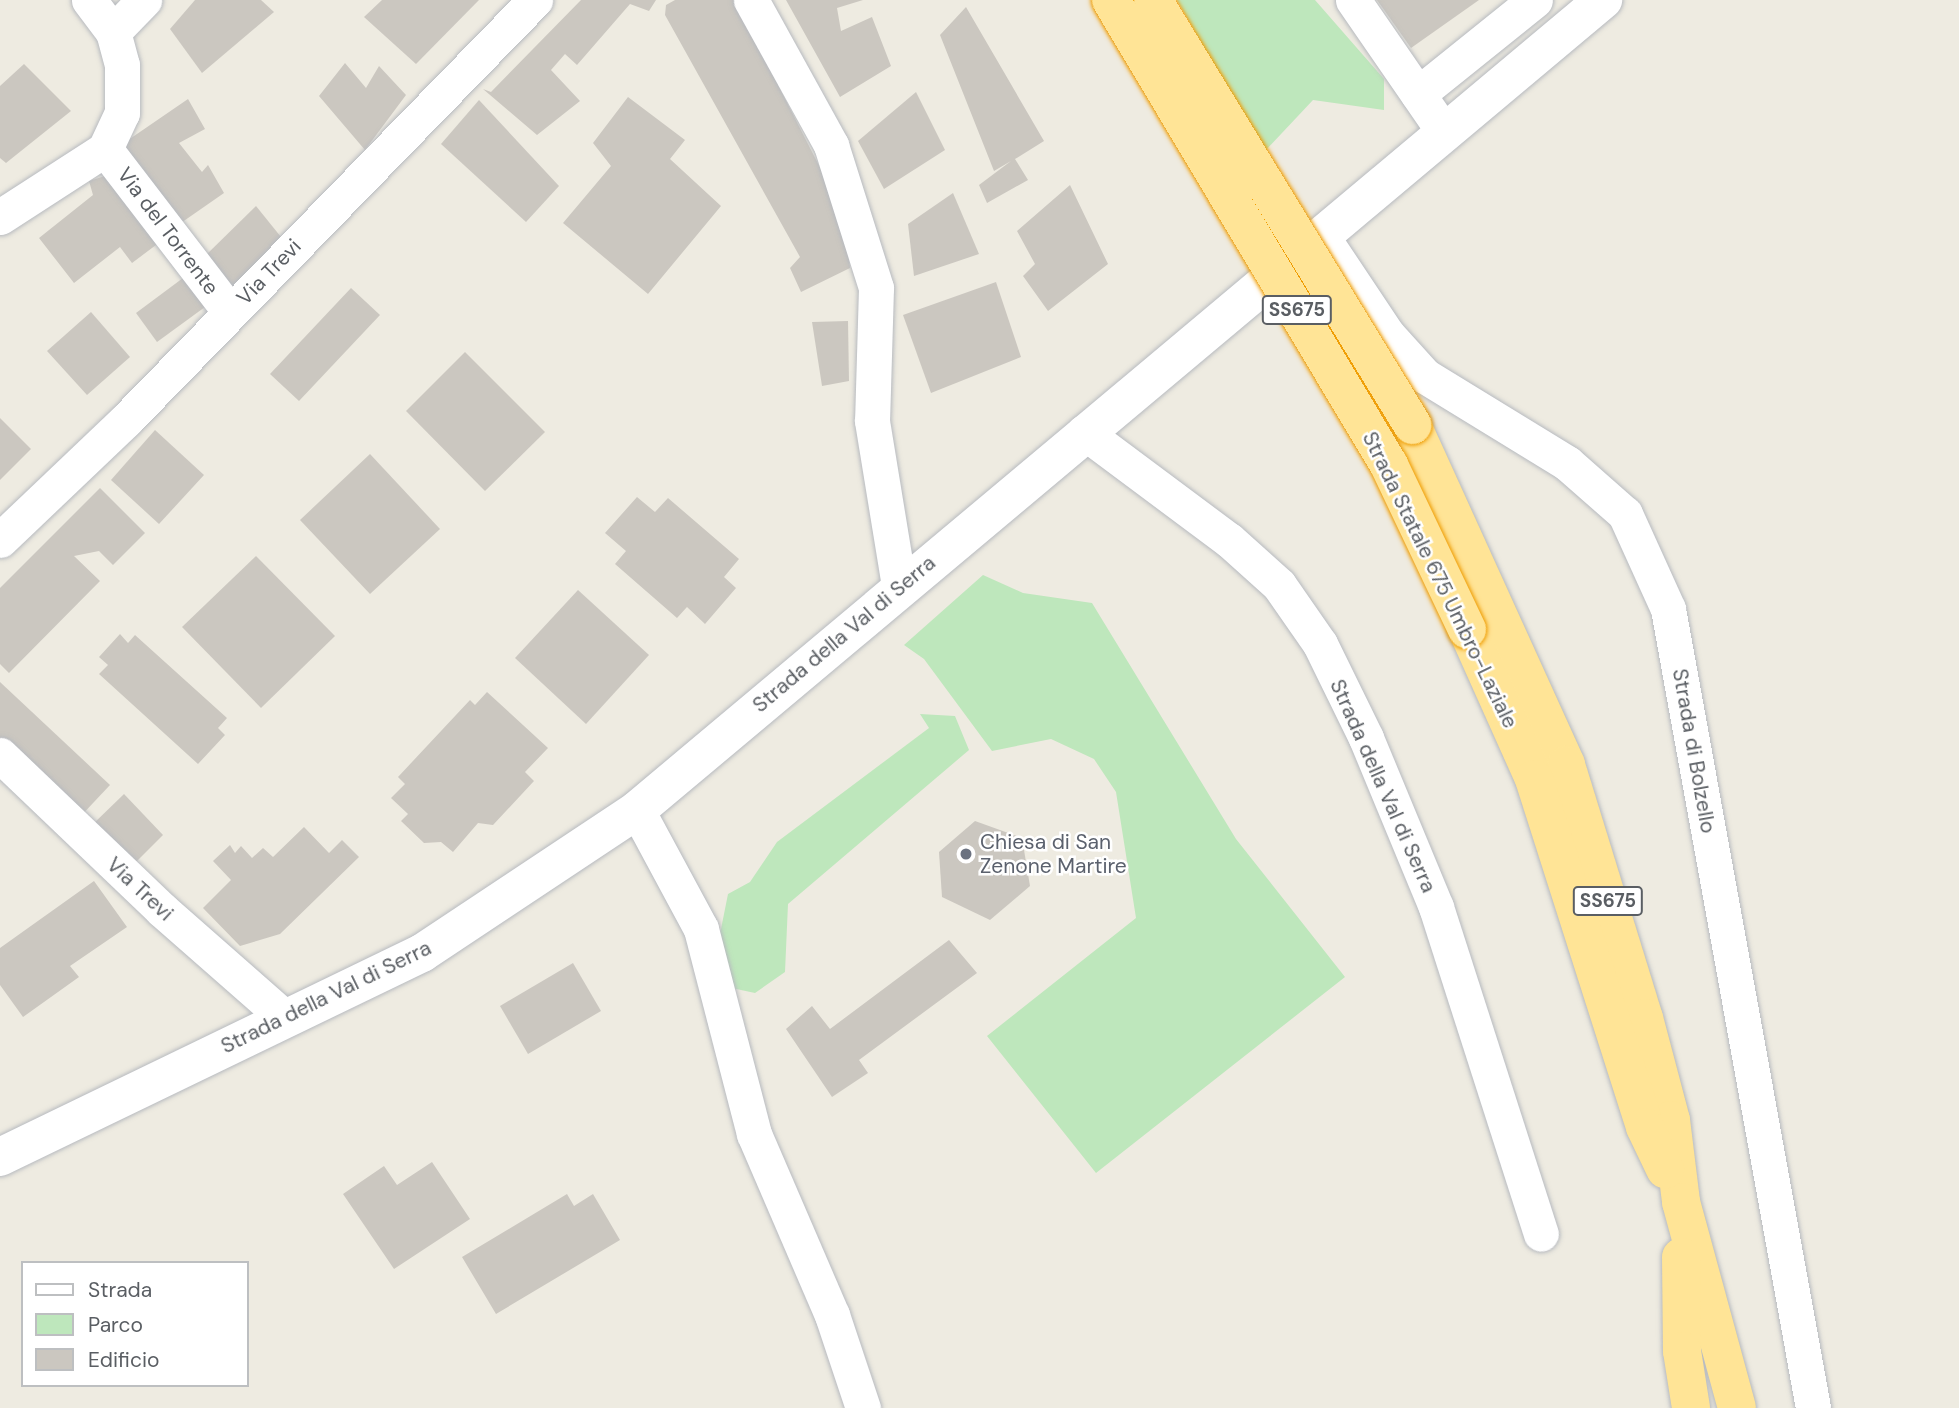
<!DOCTYPE html>
<style>
body{margin:0}
#map{position:relative;width:1959px;height:1408px;overflow:hidden;background:#eeebe1;font-family:"DM Sans",sans-serif}
div>[style]{position:absolute}
.green>*{inset:0;background:#bee7bc}
.building>*{inset:0;background:#cbc7c0}
.roads{filter:drop-shadow(0 0 2px #b7babf) drop-shadow(0 0 2px #b7babf)}
.minor>*{height:35px;margin:-17.5px;padding:0 17.5px;transform-origin:17.5px;border-radius:17.5px;background:#fff}
.tertiary>*{height:38px;margin:-19px;padding:0 19px;transform-origin:19px;border-radius:19px;background:#fff}
.trunk>*{height:38px;margin:-19px;padding:0 19px;transform-origin:19px;border-radius:19px;background:#ffe496}
.bridges{filter:drop-shadow(0 0 2px #ef9c00) drop-shadow(0 0 2px #ef9c00)}
.trunk-bridge>*{height:38px;margin:-19px;padding:0 19px;transform-origin:19px;border-radius:19px;background:#ffe496}
.dots>*{width:19px;height:19px;translate:-50% -50%;box-sizing:border-box;border:4px solid #fff;border-radius:50%}
span{translate:-50% -50%;white-space:nowrap;text-align:center;line-height:1.15;-webkit-text-stroke:5px #fff;paint-order:stroke}
.shield-label span{padding:2px 5px;background:#fff;border:2px solid;border-radius:5px;-webkit-text-stroke-width:0}
.shield-label{font-size:19px;color:#5a5e63;font-weight:700}
.street-label{font-size:21px;color:#5a5e63}
.worship-label{font-size:21px;color:#5b616d}
.left{translate:0 -50%;text-align:left}
.legend{position:absolute;left:21px;top:1261px;width:228px;height:126px;box-sizing:border-box;background:#fff;border:2px solid #bdbfc1;margin:0;padding:9px 12px;list-style:none;font-size:21px;color:#5a5e63}
.legend li{display:flex;align-items:center;gap:14px;height:35px}
.legend b{width:35px;border:2px solid #bdbfc1}
</style>
<div id="map">
<div class="green">
<i style="clip-path:polygon(1177px 0,1315px 0,1384px 79px,1384px 110px,1313px 100px,1264px 152px)"></i>
<i style="clip-path:polygon(983px 575px,1023px 593px,1092px 603px,1236px 839px,1345px 977px,1096px 1173px,987px 1036px,1136px 918px,1116px 792px,1094px 759px,1051px 739px,992px 751px,924px 659px,904px 645px)"></i>
<i style="clip-path:polygon(920px 714px,955px 716px,969px 750px,788px 904px,785px 972px,755px 993px,727px 987px,719px 939px,728px 894px,750px 882px,777px 842px,929px 728px)"></i>
</div>
<div class="building">
<i style="clip-path:polygon(195px 0,261px 0,274px 12px,202px 73px,170px 29px)"></i>
<i style="clip-path:polygon(382px 0,479px 0,416px 64px,364px 17px)"></i>
<i style="clip-path:polygon(581px 0,656px 0,649px 11px,630px 4px,577px 65px,565px 54px,551px 70px,580px 101px,537px 135px,483px 89px,491px 92px)"></i>
<i style="clip-path:polygon(675px 0,735px 0,845px 217px,850px 268px,801px 292px,790px 268px,800px 257px,665px 15px,666px 5px)"></i>
<i style="clip-path:polygon(786px 0,863px 0,837px 8px,841px 31px,872px 17px,891px 66px,840px 97px)"></i>
<i style="clip-path:polygon(1377px 0,1479px 0,1411px 48px)"></i>
<i style="clip-path:polygon(966px 7px,1044px 141px,1015px 159px,1028px 180px,987px 203px,979px 185px,1011px 161px,994px 171px,940px 35px)"></i>
<i style="clip-path:polygon(345px 63px,366px 88px,379px 66px,406px 95px,365px 150px,319px 96px)"></i>
<i style="clip-path:polygon(24px 64px,71px 111px,6px 163px,0 158px,0 86px)"></i>
<i style="clip-path:polygon(916px 92px,945px 150px,884px 189px,858px 141px)"></i>
<i style="clip-path:polygon(628px 97px,685px 140px,670px 159px,721px 206px,648px 294px,563px 223px,611px 166px,593px 143px)"></i>
<i style="clip-path:polygon(188px 99px,205px 129px,179px 143px,202px 172px,208px 165px,224px 193px,178px 225px,118px 147px)"></i>
<i style="clip-path:polygon(479px 100px,559px 186px,526px 222px,441px 144px)"></i>
<i style="clip-path:polygon(108px 175px,160px 242px,132px 263px,120px 247px,74px 283px,39px 238px,93px 195px,89px 181px)"></i>
<i style="clip-path:polygon(1070px 185px,1108px 264px,1048px 311px,1023px 276px,1035px 264px,1017px 231px)"></i>
<i style="clip-path:polygon(953px 193px,979px 254px,914px 276px,908px 224px)"></i>
<i style="clip-path:polygon(256px 206px,281px 237px,227px 292px,204px 257px)"></i>
<i style="clip-path:polygon(183px 278px,205px 307px,157px 342px,136px 313px)"></i>
<i style="clip-path:polygon(996px 282px,1021px 357px,931px 393px,903px 315px)"></i>
<i style="clip-path:polygon(351px 288px,380px 315px,299px 401px,270px 374px)"></i>
<i style="clip-path:polygon(91px 312px,130px 357px,87px 395px,47px 351px)"></i>
<i style="clip-path:polygon(848px 321px,849px 381px,822px 386px,812px 322px)"></i>
<i style="clip-path:polygon(465px 352px,545px 432px,485px 491px,406px 411px)"></i>
<i style="clip-path:polygon(0 418px,31px 449px,0 480px)"></i>
<i style="clip-path:polygon(155px 430px,204px 475px,159px 524px,111px 480px)"></i>
<i style="clip-path:polygon(370px 454px,440px 529px,370px 594px,300px 520px)"></i>
<i style="clip-path:polygon(100px 488px,145px 533px,113px 565px,99px 551px,74px 556px,100px 581px,9px 673px,0 664px,0 588px)"></i>
<i style="clip-path:polygon(637px 497px,655px 512px,668px 498px,739px 559px,724px 577px,736px 588px,705px 624px,687px 607px,677px 618px,615px 564px,626px 551px,605px 533px)"></i>
<i style="clip-path:polygon(256px 556px,335px 636px,261px 708px,182px 627px)"></i>
<i style="clip-path:polygon(578px 590px,649px 655px,586px 724px,515px 658px)"></i>
<i style="clip-path:polygon(120px 634px,128px 643px,135px 635px,227px 718px,218px 728px,225px 735px,198px 764px,99px 674px,108px 665px,99px 657px)"></i>
<i style="clip-path:polygon(0 682px,110px 785px,78px 819px,0 746px)"></i>
<i style="clip-path:polygon(487px 692px,548px 748px,525px 772px,534px 781px,493px 825px,478px 823px,453px 852px,441px 842px,424px 843px,401px 821px,408px 814px,391px 798px,405px 784px,398px 777px,470px 700px,475px 705px)"></i>
<i style="clip-path:polygon(124px 794px,163px 835px,130px 868px,90px 827px)"></i>
<i style="clip-path:polygon(975px 821px,1022px 838px,1030px 886px,990px 920px,942px 897px,939px 852px)"></i>
<i style="clip-path:polygon(304px 827px,329px 853px,342px 840px,359px 857px,280px 934px,240px 946px,203px 908px,231px 880px,213px 861px,230px 845px,235px 853px,241px 846px,252px 858px,263px 848px,273px 857px)"></i>
<i style="clip-path:polygon(94px 881px,127px 927px,70px 966px,79px 977px,23px 1017px,0 985px,0 948px)"></i>
<i style="clip-path:polygon(949px 940px,977px 973px,859px 1060px,868px 1073px,832px 1097px,786px 1029px,812px 1006px,830px 1029px)"></i>
<i style="clip-path:polygon(573px 963px,601px 1011px,528px 1054px,500px 1006px)"></i>
<i style="clip-path:polygon(432px 1162px,470px 1219px,394px 1269px,343px 1194px,384px 1166px,397px 1185px)"></i>
<i style="clip-path:polygon(567px 1194px,574px 1206px,593px 1194px,620px 1240px,496px 1314px,462px 1257px)"></i>
</div>
<div class="roads">
<div class="minor">
<i style="left:751px;top:0;width:166px;rotate:61.1deg"></i>
<i style="left:831px;top:145px;width:150px;rotate:72.5deg"></i>
<i style="left:876px;top:288px;width:133px;rotate:91.7deg"></i>
<i style="left:872px;top:421px;width:167px;rotate:80.7deg"></i>
<i style="left:1353px;top:0;width:160px;rotate:55.4deg"></i>
<i style="left:113px;top:32px;width:45px;rotate:-45.9deg"></i>
<i style="left:1418px;top:94px;width:150px;rotate:-38.8deg"></i>
<i style="left:105px;top:149px;width:205px;rotate:52.5deg"></i>
<i style="left:0;top:217px;width:125px;rotate:-32.9deg"></i>
<i style="left:105px;top:149px;width:40px;rotate:-65deg"></i>
<i style="left:122px;top:113px;width:48px;rotate:-90deg"></i>
<i style="left:122px;top:65px;width:34px;rotate:-105deg"></i>
<i style="left:113px;top:32px;width:40px;rotate:-127deg"></i>
<i style="left:1321px;top:235px;width:119px;rotate:56.3deg"></i>
<i style="left:1387px;top:334px;width:57px;rotate:47.9deg"></i>
<i style="left:1425px;top:376px;width:167px;rotate:31.5deg"></i>
<i style="left:1567px;top:463px;width:77px;rotate:41.3deg"></i>
<i style="left:1625px;top:514px;width:104px;rotate:65.6deg"></i>
<i style="left:1668px;top:609px;width:812px;rotate:79.71deg"></i>
<i style="left:1084px;top:432px;width:181px;rotate:36.7deg"></i>
<i style="left:1229px;top:540px;width:67px;rotate:42deg"></i>
<i style="left:1279px;top:585px;width:72px;rotate:55.2deg"></i>
<i style="left:1320px;top:644px;width:105px;rotate:63.9deg"></i>
<i style="left:1366px;top:738px;width:183px;rotate:67.5deg"></i>
<i style="left:1436px;top:907px;width:343px;rotate:72.2deg"></i>
<i style="left:0;top:540px;width:173px;rotate:-43.6deg"></i>
<i style="left:125px;top:421px;width:588px;rotate:-45.76deg"></i>
<i style="left:0;top:755px;width:223px;rotate:43.7deg"></i>
<i style="left:161px;top:909px;width:165px;rotate:41.3deg"></i>
<i style="left:637px;top:810px;width:135px;rotate:61.7deg"></i>
<i style="left:701px;top:929px;width:212px;rotate:75.5deg"></i>
<i style="left:754px;top:1134px;width:197px;rotate:66.7deg"></i>
<i style="left:832px;top:1315px;width:98px;rotate:71.6deg"></i>
</div>
<div class="tertiary">
<i style="left:0;top:1157px;width:469px;rotate:-25.8deg"></i>
<i style="left:422px;top:953px;width:258px;rotate:-33.6deg"></i>
<i style="left:637px;top:810px;width:1261px;rotate:-39.98deg"></i>
</div>
<div class="trunk">
<i style="left:1412px;top:425px;width:373px;rotate:65.6deg"></i>
<i style="left:1566px;top:765px;width:265px;rotate:72.9deg"></i>
<i style="left:1644px;top:1018px;width:106px;rotate:75.2deg"></i>
<i style="left:1671px;top:1120px;width:83px;rotate:83deg"></i>
<i style="left:1681px;top:1202px;width:213px;rotate:74.8deg"></i>
<i style="left:1467px;top:629px;width:164px;rotate:65.9deg"></i>
<i style="left:1534px;top:779px;width:365px;rotate:72.3deg"></i>
<i style="left:1645px;top:1127px;width:47px;rotate:64.5deg"></i>
<i style="left:1681px;top:1257px;width:94px;rotate:89.4deg"></i>
<i style="left:1682px;top:1351px;width:58px;rotate:81deg"></i>
</div>
</div>
<div class="bridges">
<div class="trunk-bridge">
<i style="left:1111px;top:0;width:542px;rotate:59.13deg"></i>
<i style="left:1389px;top:465px;width:182px;rotate:64.6deg"></i>
<i style="left:1153px;top:0;width:498px;rotate:58.6deg"></i>
</div>
</div>
<div class="dots">
<i style="left:966px;top:854px;background:#6b7280"></i>
</div>
<div class="shield-label">
<span style="left:1297px;top:310px">SS675</span>
<span style="left:1608px;top:901px">SS675</span>
</div>
<div class="street-label">
<span style="left:168px;top:231px;rotate:53deg">Via del Torrente</span>
<span style="left:269px;top:272px;rotate:-46deg">Via Trevi</span>
<span style="left:1440px;top:580px;rotate:64deg">Strada Statale 675 Umbro-Laziale</span>
<span style="left:844px;top:634px;rotate:-40deg">Strada della Val di Serra</span>
<span style="left:1694px;top:751px;rotate:80deg">Strada di Bolzello</span>
<span style="left:1383px;top:786px;rotate:66deg">Strada della Val di Serra</span>
<span style="left:140px;top:889px;rotate:43deg">Via Trevi</span>
<span style="left:326px;top:997px;rotate:-26deg">Strada della Val di Serra</span>
</div>
<div class="worship-label">
<span class="left" style="left:980px;top:854px">Chiesa di San<br>Zenone Martire</span>
</div>
<ul class="legend">
<li><b style="height:9px;background:#fff"></b>Strada</li>
<li><b style="height:19px;background:#bee7bc"></b>Parco</li>
<li><b style="height:19px;background:#cbc7c0"></b>Edificio</li>
</ul>
</div>
